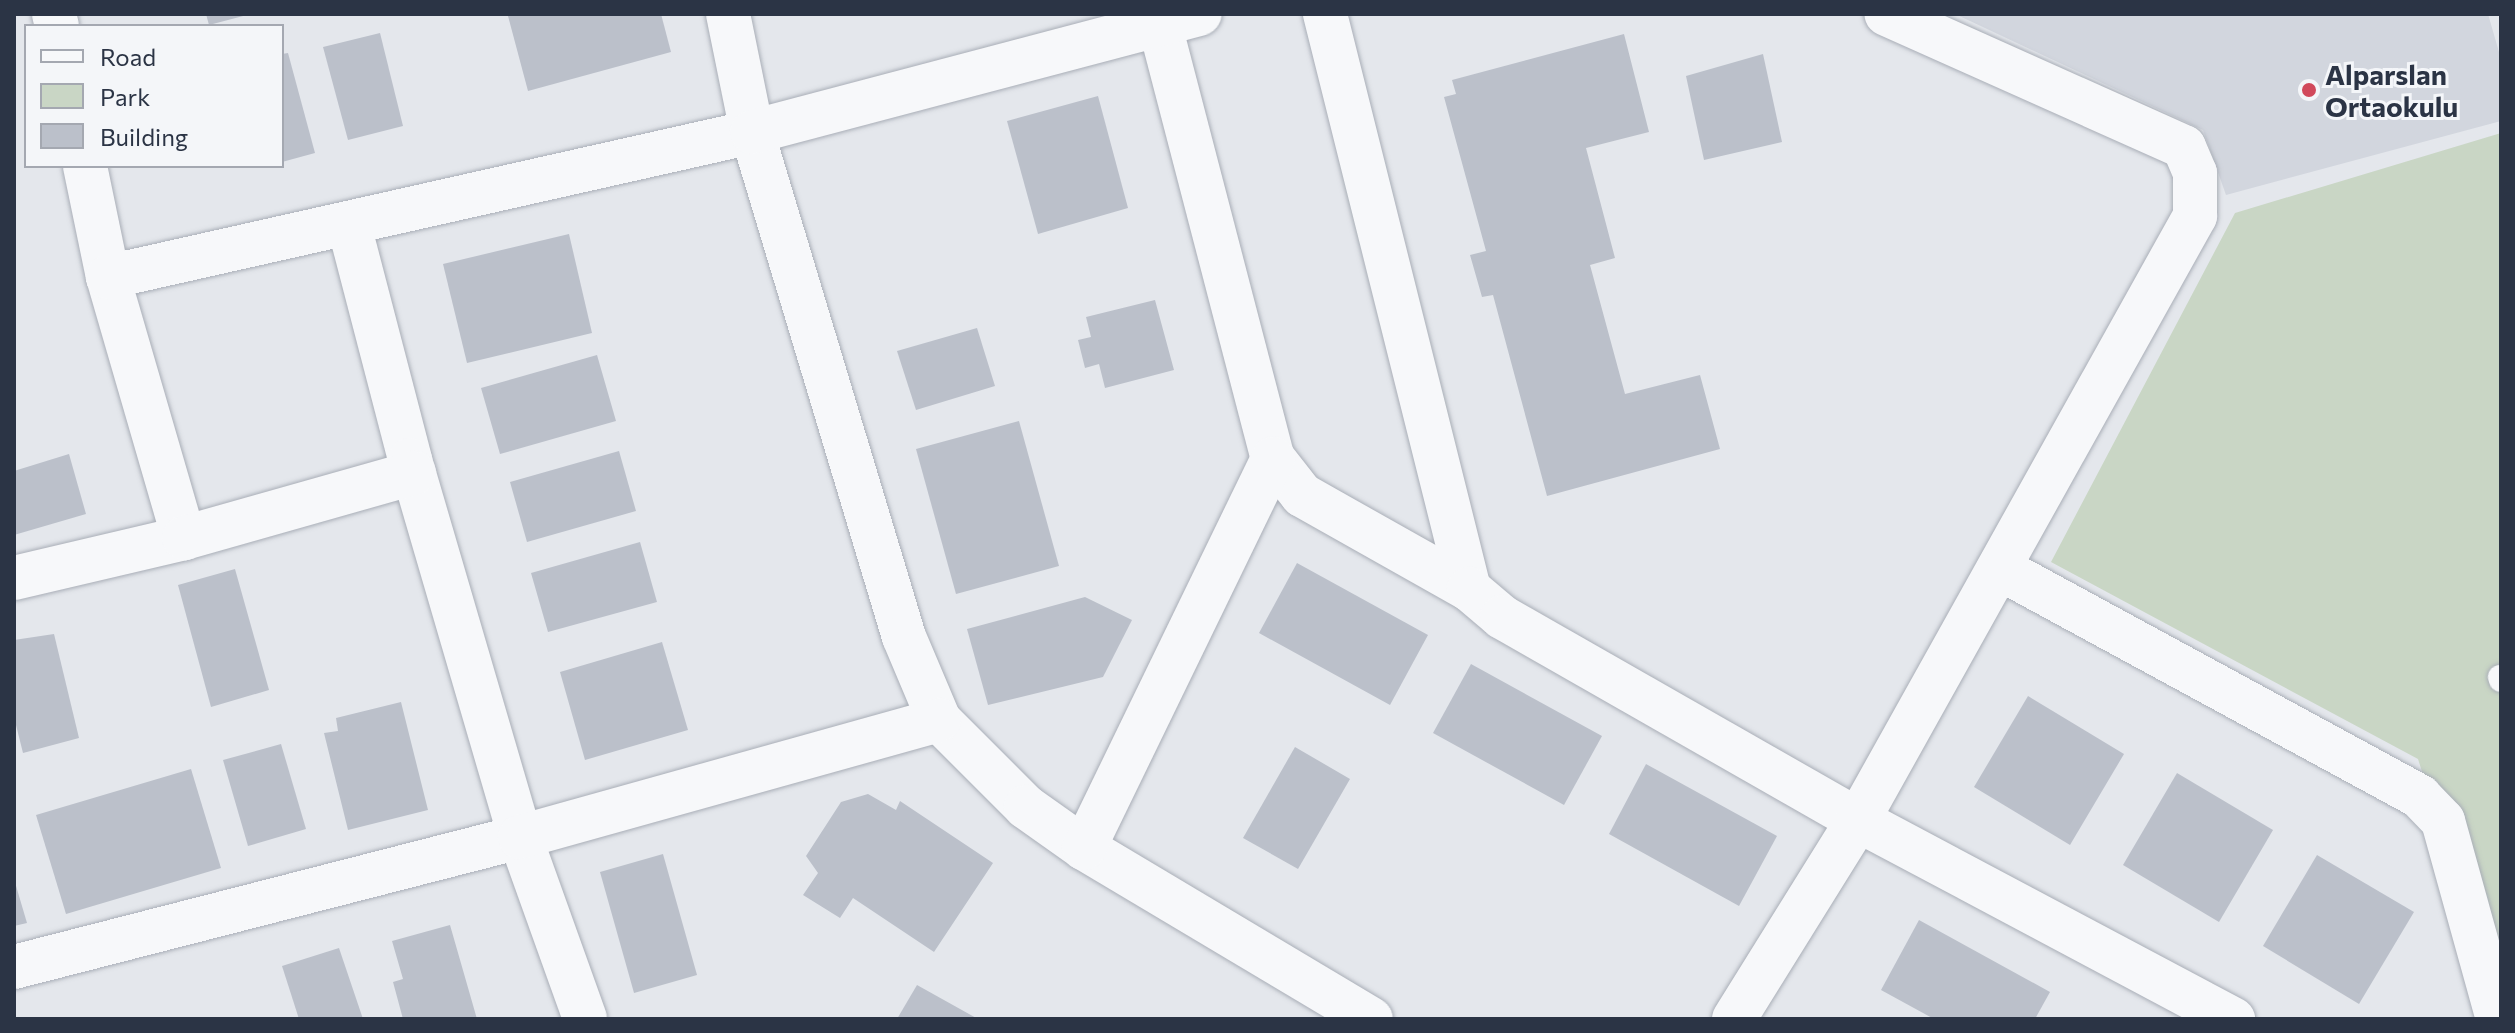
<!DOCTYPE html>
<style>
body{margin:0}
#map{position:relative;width:2515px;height:1033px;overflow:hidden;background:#e4e7ec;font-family:Commissioner,sans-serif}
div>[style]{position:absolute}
.built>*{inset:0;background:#d2d6de}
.green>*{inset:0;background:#c9d6c5}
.building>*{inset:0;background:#bbc0ca}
.roads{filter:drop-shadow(0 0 2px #a9aeb7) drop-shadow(0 0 2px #a9aeb7)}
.service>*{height:24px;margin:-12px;padding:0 12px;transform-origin:12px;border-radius:12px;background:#f7f8fa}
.minor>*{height:44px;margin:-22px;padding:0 22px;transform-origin:22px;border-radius:22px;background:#f7f8fa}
.dots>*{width:22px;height:22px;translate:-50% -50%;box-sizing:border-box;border:4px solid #f4f6f9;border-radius:50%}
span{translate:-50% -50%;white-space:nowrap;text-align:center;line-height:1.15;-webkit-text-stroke:6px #f4f6f9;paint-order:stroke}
.poi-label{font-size:28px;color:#2b3445;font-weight:700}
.left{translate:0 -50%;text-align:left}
.frame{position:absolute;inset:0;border:16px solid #2b3445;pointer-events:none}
.legend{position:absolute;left:24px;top:24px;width:260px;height:144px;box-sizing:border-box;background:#f4f6f9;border:2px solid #a4a8b1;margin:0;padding:10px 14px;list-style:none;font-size:24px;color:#2b3445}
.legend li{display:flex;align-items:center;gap:16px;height:40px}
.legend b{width:40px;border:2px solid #a4a8b1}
</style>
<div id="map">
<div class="built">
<i style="clip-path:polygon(1955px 14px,2488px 14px,2501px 59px,2501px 121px,2226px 195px,2203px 130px)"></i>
</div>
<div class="green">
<i style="clip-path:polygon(2501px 133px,2501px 1018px,2418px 759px,2051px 562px,2235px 213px)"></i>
</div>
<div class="building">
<i style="clip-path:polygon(206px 14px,247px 14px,247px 15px,209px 25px)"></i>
<i style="clip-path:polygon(661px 14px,671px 52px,528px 91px,508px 16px)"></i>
<i style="clip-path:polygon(380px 33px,403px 126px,348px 140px,323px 47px)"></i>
<i style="clip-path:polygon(1624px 34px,1649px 132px,1586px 148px,1615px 258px,1590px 265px,1625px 394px,1700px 375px,1720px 449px,1547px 496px,1493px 295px,1482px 297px,1470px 255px,1486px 251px,1444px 97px,1456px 94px,1452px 80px)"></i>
<i style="clip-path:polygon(288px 53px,315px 153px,282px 162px,282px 54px)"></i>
<i style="clip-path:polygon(1763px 54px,1782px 142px,1704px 160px,1686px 76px)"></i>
<i style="clip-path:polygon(1098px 96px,1128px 208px,1038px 234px,1007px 121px)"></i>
<i style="clip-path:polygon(569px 234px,592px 333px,467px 363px,443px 264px)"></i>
<i style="clip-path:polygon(1155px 300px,1174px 370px,1105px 388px,1099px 364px,1085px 368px,1078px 340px,1091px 337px,1086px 317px)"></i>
<i style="clip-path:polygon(977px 328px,995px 386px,916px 410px,897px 351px)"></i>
<i style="clip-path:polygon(597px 355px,616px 421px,500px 454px,481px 388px)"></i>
<i style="clip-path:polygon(1019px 421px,1059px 566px,956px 594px,916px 449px)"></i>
<i style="clip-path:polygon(619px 451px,636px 511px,527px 542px,510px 482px)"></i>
<i style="clip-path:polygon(69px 454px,86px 514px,14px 535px,14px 471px)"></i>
<i style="clip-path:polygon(640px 542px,657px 602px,548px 632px,531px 573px)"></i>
<i style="clip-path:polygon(1297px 563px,1428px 635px,1390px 705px,1259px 633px)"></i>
<i style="clip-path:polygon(235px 569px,269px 690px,211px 707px,178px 585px)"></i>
<i style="clip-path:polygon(1085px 597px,1132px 620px,1103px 677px,988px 705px,967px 629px)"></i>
<i style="clip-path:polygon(54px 634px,79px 738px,23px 753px,14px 717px,14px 640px)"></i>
<i style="clip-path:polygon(662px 642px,688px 730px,585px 760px,560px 672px)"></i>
<i style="clip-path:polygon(1471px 664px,1602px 736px,1564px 805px,1433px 733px)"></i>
<i style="clip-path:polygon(2028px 696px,2124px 754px,2070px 845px,1974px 787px)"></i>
<i style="clip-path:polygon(401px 702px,428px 810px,348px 830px,324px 733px,338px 731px,336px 718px)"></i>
<i style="clip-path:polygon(281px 744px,306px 829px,248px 846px,223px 760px)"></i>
<i style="clip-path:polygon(1295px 747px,1350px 779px,1298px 869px,1243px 838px)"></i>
<i style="clip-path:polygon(1646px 764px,1777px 836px,1739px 906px,1609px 834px)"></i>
<i style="clip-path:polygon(191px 769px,221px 868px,66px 914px,36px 815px)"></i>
<i style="clip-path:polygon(2177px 773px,2273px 830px,2219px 922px,2123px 865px)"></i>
<i style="clip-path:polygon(868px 794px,896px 810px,900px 801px,993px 863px,934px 952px,853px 898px,840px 918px,803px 895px,818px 873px,806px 856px,841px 802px)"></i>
<i style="clip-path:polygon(663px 854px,697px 975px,634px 993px,600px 872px)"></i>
<i style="clip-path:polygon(2317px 855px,2414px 912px,2359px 1004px,2263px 946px)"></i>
<i style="clip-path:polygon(14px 879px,27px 923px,14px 926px)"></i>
<i style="clip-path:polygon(1919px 920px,2050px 992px,2035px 1019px,1934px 1019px,1881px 990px)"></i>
<i style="clip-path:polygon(450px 925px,477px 1019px,403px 1019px,393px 982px,403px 979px,392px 941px)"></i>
<i style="clip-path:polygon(339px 948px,363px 1019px,299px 1019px,282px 966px)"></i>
<i style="clip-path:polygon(917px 985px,978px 1019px,897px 1019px)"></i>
</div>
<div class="roads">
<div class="service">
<i style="left:2500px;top:677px;width:3px;rotate:72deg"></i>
</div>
<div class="minor">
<i style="left:54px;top:14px;width:12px;rotate:76deg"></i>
<i style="left:728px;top:14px;width:120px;rotate:78.5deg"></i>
<i style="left:752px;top:132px;width:527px;rotate:73.25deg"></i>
<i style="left:904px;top:637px;width:90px;rotate:67.1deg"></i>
<i style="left:939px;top:720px;width:123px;rotate:45deg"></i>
<i style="left:1026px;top:807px;width:71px;rotate:35.3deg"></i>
<i style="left:1084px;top:848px;width:334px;rotate:30.8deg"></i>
<i style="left:1157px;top:14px;width:459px;rotate:75.4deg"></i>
<i style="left:1273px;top:458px;width:47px;rotate:51.9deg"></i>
<i style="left:1302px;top:495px;width:192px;rotate:29.4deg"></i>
<i style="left:1325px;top:14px;width:593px;rotate:75.94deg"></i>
<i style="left:1469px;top:589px;width:43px;rotate:40.3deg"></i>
<i style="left:1502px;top:617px;width:410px;rotate:29.7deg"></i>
<i style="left:1858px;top:820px;width:425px;rotate:28deg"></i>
<i style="left:85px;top:166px;width:113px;rotate:78.3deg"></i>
<i style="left:108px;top:277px;width:272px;rotate:73.8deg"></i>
<i style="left:349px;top:225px;width:243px;rotate:75.4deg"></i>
<i style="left:410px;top:460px;width:393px;rotate:73.7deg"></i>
<i style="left:520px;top:837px;width:193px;rotate:70.3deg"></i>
<i style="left:108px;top:277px;width:660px;rotate:-12.69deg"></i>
<i style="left:752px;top:132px;width:463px;rotate:-14.8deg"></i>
<i style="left:1999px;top:568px;width:479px;rotate:28.5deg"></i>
<i style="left:2420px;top:797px;width:33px;rotate:46deg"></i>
<i style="left:2443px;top:821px;width:205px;rotate:74.5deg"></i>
<i style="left:14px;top:578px;width:175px;rotate:-13.2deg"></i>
<i style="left:184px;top:538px;width:239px;rotate:-15.8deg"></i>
<i style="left:1084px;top:848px;width:433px;rotate:-64.1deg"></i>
<i style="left:14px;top:967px;width:522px;rotate:-14.41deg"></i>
<i style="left:520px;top:837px;width:435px;rotate:-15.6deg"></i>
<i style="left:1734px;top:1019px;width:234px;rotate:-58.1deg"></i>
<i style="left:1858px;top:820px;width:692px;rotate:-60.84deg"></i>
<i style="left:2195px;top:216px;width:43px;rotate:-90deg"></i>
<i style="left:2195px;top:173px;width:28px;rotate:-113deg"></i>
<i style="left:2184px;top:147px;width:326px;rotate:-155.9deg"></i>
</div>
</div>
<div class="dots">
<i style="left:2309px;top:90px;background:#d1495b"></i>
</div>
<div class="poi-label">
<span class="left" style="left:2325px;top:90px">Alparslan<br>Ortaokulu</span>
</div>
<div class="frame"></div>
<ul class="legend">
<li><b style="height:10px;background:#f7f8fa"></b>Road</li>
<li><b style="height:22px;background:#c9d6c5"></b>Park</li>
<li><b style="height:22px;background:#bbc0ca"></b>Building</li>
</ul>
</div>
